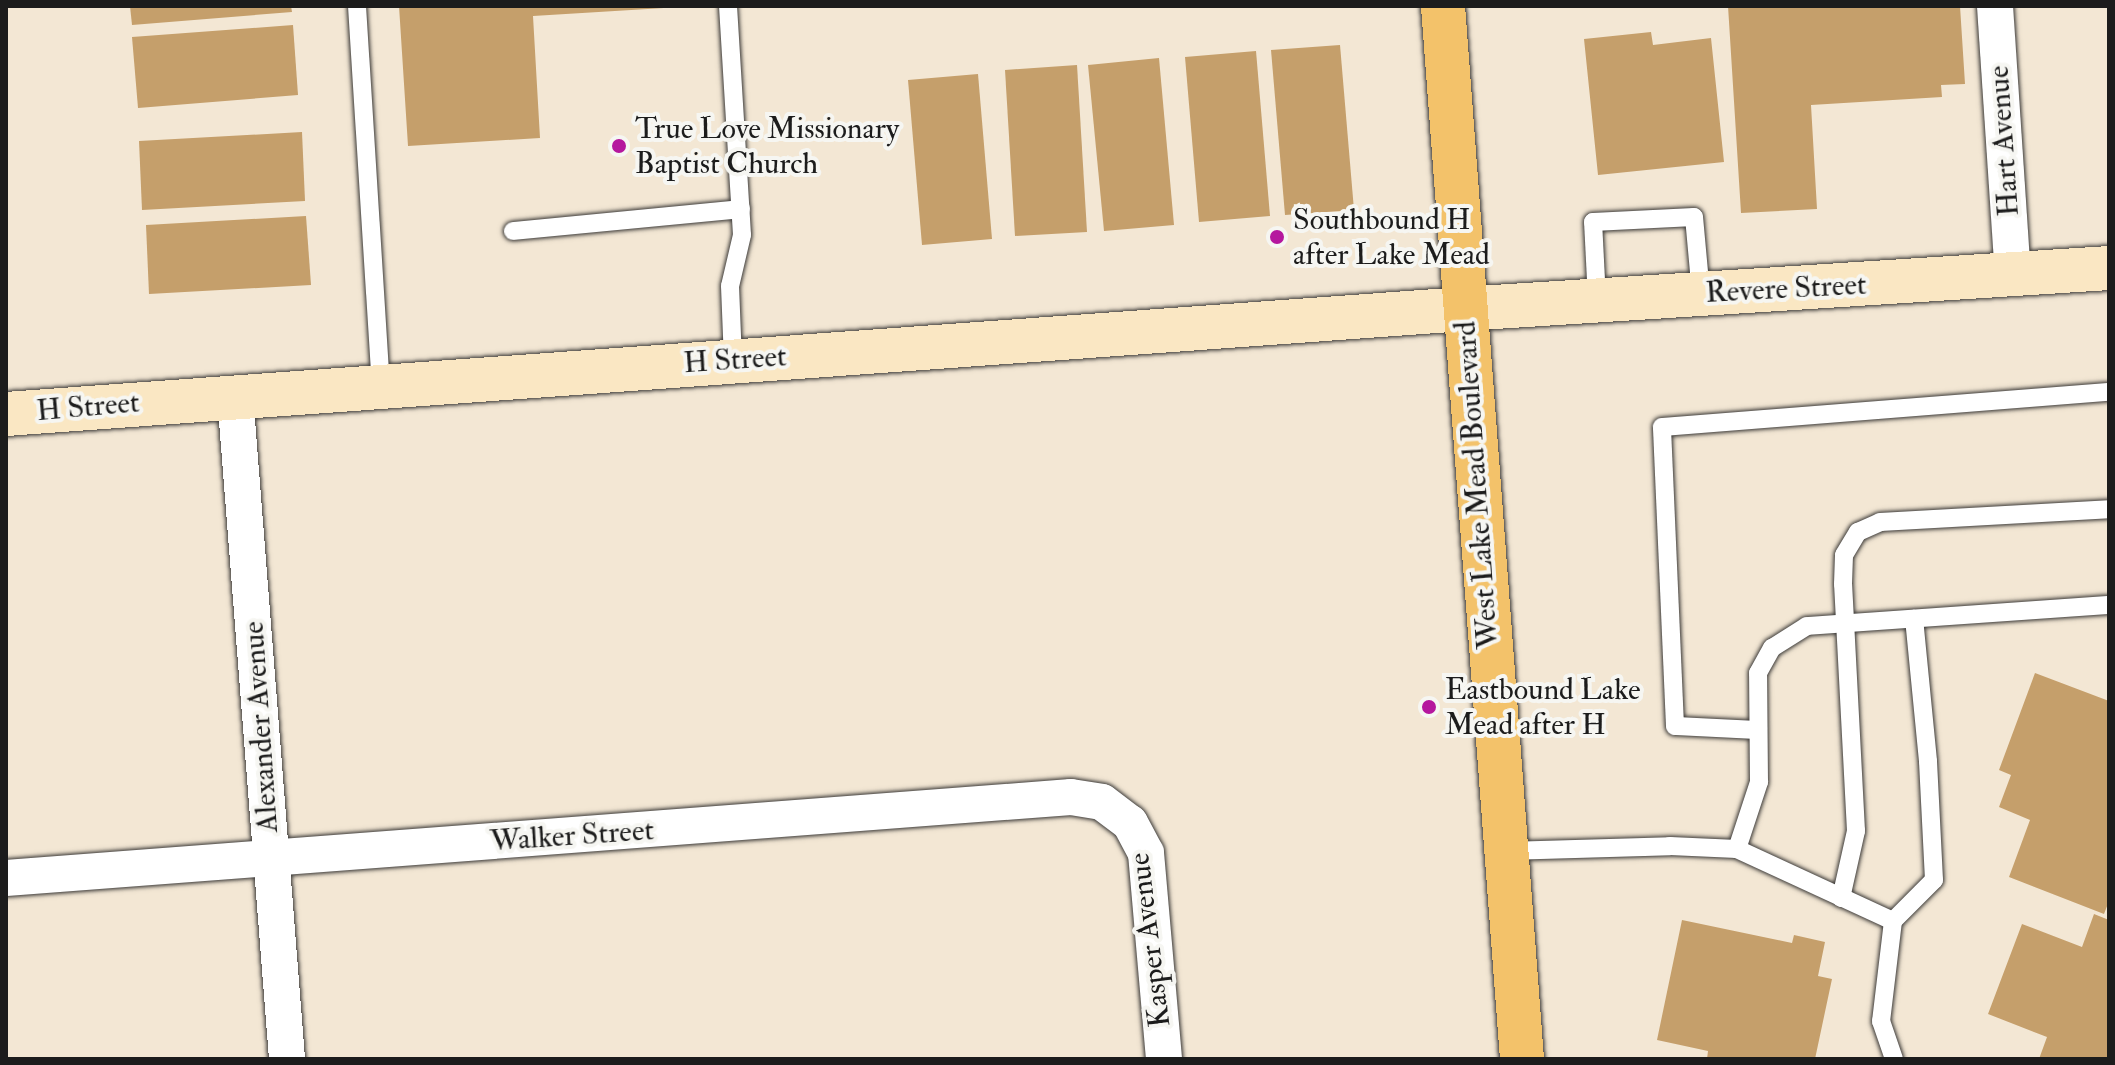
<!DOCTYPE html>
<style>
body{margin:0}
#map{position:relative;width:2115px;height:1065px;overflow:hidden;background:#f3e7d4;font-family:"IM FELL Double Pica",serif}
div>[style]{position:absolute}
.building>*{inset:0;background:#c59f6b}
.roads{filter:drop-shadow(0 0 2px #3c3a38) drop-shadow(0 0 2px #3c3a38)}
.lane>*{height:18px;margin:-9px;padding:0 9px;transform-origin:9px;border-radius:9px;background:#fff}
.street>*{height:36px;margin:-18px;padding:0 18px;transform-origin:18px;border-radius:18px;background:#fff}
.secondary>*{height:44px;margin:-22px;padding:0 22px;transform-origin:22px;border-radius:22px;background:#fae7c3}
.primary>*{height:44px;margin:-22px;padding:0 22px;transform-origin:22px;border-radius:22px;background:#f3c26a}
.dots>*{width:22px;height:22px;translate:-50% -50%;box-sizing:border-box;border:4px solid #f6f6f2;border-radius:50%}
span{translate:-50% -50%;white-space:nowrap;text-align:center;line-height:1.15;-webkit-text-stroke:8px #f6f6f2;paint-order:stroke}
.poi-label{font-size:30px;color:#1c1c1c}
.left{translate:0 -50%;text-align:left}
.street-label{font-size:30px;color:#1c1c1c}
.frame{position:absolute;inset:0;border:8px solid #1c1c1c;pointer-events:none}
</style>
<div id="map">
<div class="building">
<i style="clip-path:polygon(130px 6px,291px 6px,292px 12px,132px 25px)"></i>
<i style="clip-path:polygon(399px 6px,664px 6px,664px 8px,533px 16px,540px 138px,408px 146px)"></i>
<i style="clip-path:polygon(1728px 6px,1960px 6px,1965px 84px,1941px 85px,1942px 97px,1811px 105px,1817px 209px,1741px 213px)"></i>
<i style="clip-path:polygon(293px 25px,298px 95px,138px 108px,132px 37px)"></i>
<i style="clip-path:polygon(1651px 32px,1653px 45px,1711px 38px,1724px 162px,1598px 175px,1584px 39px)"></i>
<i style="clip-path:polygon(1340px 45px,1354px 210px,1285px 215px,1271px 50px)"></i>
<i style="clip-path:polygon(1256px 51px,1270px 216px,1199px 222px,1185px 57px)"></i>
<i style="clip-path:polygon(1159px 58px,1174px 225px,1104px 231px,1088px 65px)"></i>
<i style="clip-path:polygon(1077px 65px,1087px 232px,1015px 236px,1005px 70px)"></i>
<i style="clip-path:polygon(978px 74px,992px 239px,922px 245px,908px 80px)"></i>
<i style="clip-path:polygon(302px 132px,305px 201px,142px 210px,139px 141px)"></i>
<i style="clip-path:polygon(306px 216px,311px 285px,149px 294px,146px 225px)"></i>
<i style="clip-path:polygon(2035px 673px,2109px 701px,2109px 901px,2104px 914px,2009px 877px,2030px 820px,1999px 807px,2011px 775px,1999px 770px)"></i>
<i style="clip-path:polygon(2094px 914px,2109px 920px,2109px 1059px,2039px 1059px,2047px 1037px,1988px 1014px,2022px 924px,2082px 947px)"></i>
<i style="clip-path:polygon(1682px 920px,1792px 943px,1794px 935px,1825px 942px,1818px 976px,1832px 979px,1815px 1059px,1707px 1059px,1708px 1051px,1657px 1040px)"></i>
</div>
<div class="roads">
<div class="lane">
<i style="left:357px;top:6px;width:381px;rotate:86.4deg"></i>
<i style="left:728px;top:6px;width:229px;rotate:86.5deg"></i>
<i style="left:742px;top:235px;width:52px;rotate:103.2deg"></i>
<i style="left:730px;top:286px;width:75px;rotate:87.7deg"></i>
<i style="left:513px;top:231px;width:229px;rotate:-5.5deg"></i>
<i style="left:1597px;top:300px;width:78px;rotate:-92.9deg"></i>
<i style="left:1593px;top:222px;width:101px;rotate:-2.8deg"></i>
<i style="left:1694px;top:217px;width:77px;rotate:84.8deg"></i>
<i style="left:1758px;top:730px;width:83px;rotate:-177.2deg"></i>
<i style="left:1675px;top:726px;width:299px;rotate:-92.5deg"></i>
<i style="left:1662px;top:427px;width:448px;rotate:-4.5deg"></i>
<i style="left:1737px;top:849px;width:172px;rotate:24.8deg"></i>
<i style="left:1893px;top:921px;width:101px;rotate:96.8deg"></i>
<i style="left:1881px;top:1021px;width:40px;rotate:71.1deg"></i>
<i style="left:1506px;top:851px;width:164px;rotate:-1.7deg"></i>
<i style="left:1670px;top:846px;width:67px;rotate:2.6deg"></i>
<i style="left:1737px;top:849px;width:71px;rotate:-71.8deg"></i>
<i style="left:1759px;top:782px;width:109px;rotate:-90.5deg"></i>
<i style="left:1758px;top:673px;width:29px;rotate:-61deg"></i>
<i style="left:1772px;top:648px;width:41px;rotate:-32.2deg"></i>
<i style="left:1807px;top:626px;width:303px;rotate:-4deg"></i>
<i style="left:1841px;top:898px;width:69px;rotate:-77.4deg"></i>
<i style="left:1856px;top:831px;width:247px;rotate:-93deg"></i>
<i style="left:1843px;top:584px;width:29px;rotate:-88deg"></i>
<i style="left:1844px;top:555px;width:27px;rotate:-59deg"></i>
<i style="left:1858px;top:532px;width:24px;rotate:-24deg"></i>
<i style="left:1880px;top:522px;width:229px;rotate:-3.2deg"></i>
<i style="left:1893px;top:921px;width:58px;rotate:-45deg"></i>
<i style="left:1934px;top:880px;width:119px;rotate:-92.9deg"></i>
<i style="left:1928px;top:761px;width:143px;rotate:-95.6deg"></i>
</div>
<div class="street">
<i style="left:1995px;top:6px;width:271px;rotate:86.2deg"></i>
<i style="left:235px;top:395px;width:666px;rotate:85.52deg"></i>
<i style="left:6px;top:878px;width:1068px;rotate:-4.35deg"></i>
<i style="left:1071px;top:797px;width:31px;rotate:9deg"></i>
<i style="left:1102px;top:802px;width:35px;rotate:37deg"></i>
<i style="left:1130px;top:823px;width:34px;rotate:62deg"></i>
<i style="left:1146px;top:853px;width:207px;rotate:85deg"></i>
</div>
<div class="secondary">
<i style="left:6px;top:414px;width:1461px;rotate:-4.12deg"></i>
<i style="left:1463px;top:309px;width:647px;rotate:-3.63deg"></i>
</div>
<div class="primary">
<i style="left:1443px;top:6px;width:1056px;rotate:85.71deg"></i>
</div>
</div>
<div class="dots">
<i style="left:619px;top:146px;background:#b5179e"></i>
<i style="left:1277px;top:237px;background:#b5179e"></i>
<i style="left:1429px;top:707px;background:#b5179e"></i>
</div>
<div class="poi-label">
<span class="left" style="left:635px;top:146px">True Love Missionary<br>Baptist Church</span>
<span class="left" style="left:1293px;top:237px">Southbound H<br>after Lake Mead</span>
<span class="left" style="left:1445px;top:707px">Eastbound Lake<br>Mead after H</span>
</div>
<div class="street-label">
<span style="left:2004px;top:141px;rotate:-94deg">Hart Avenue</span>
<span style="left:1786px;top:289px;rotate:-3deg">Revere Street</span>
<span style="left:735px;top:360px;rotate:-4deg">H Street</span>
<span style="left:88px;top:407px;rotate:-5deg">H Street</span>
<span style="left:1477px;top:485px;rotate:-94deg">West Lake Mead Boulevard</span>
<span style="left:261px;top:727px;rotate:-94deg">Alexander Avenue</span>
<span style="left:572px;top:836px;rotate:-4deg">Walker Street</span>
<span style="left:1150px;top:940px;rotate:-97deg">Kasper Avenue</span>
</div>
<div class="frame"></div>
</div>
